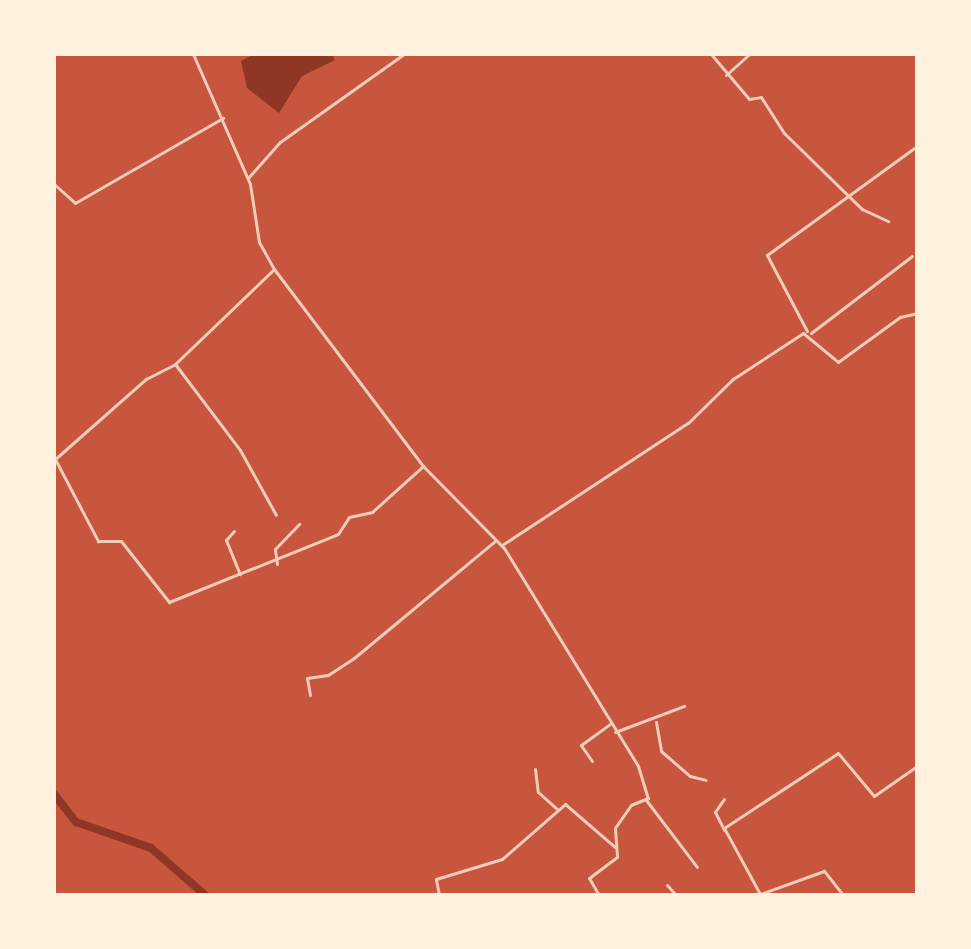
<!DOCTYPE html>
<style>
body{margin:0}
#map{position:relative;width:971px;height:949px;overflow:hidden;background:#c8553d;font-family:"DejaVu Sans",sans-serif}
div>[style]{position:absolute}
.water>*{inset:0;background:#8f3625}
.river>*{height:8px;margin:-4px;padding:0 4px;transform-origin:4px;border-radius:4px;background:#8f3625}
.minor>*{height:3px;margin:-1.5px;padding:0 1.5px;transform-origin:1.5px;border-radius:1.5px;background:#f1ccb7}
.tertiary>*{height:3px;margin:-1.5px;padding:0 1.5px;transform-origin:1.5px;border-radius:1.5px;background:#f1ccb7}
span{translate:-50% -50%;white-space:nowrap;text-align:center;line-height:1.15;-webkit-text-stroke:8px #fff3e0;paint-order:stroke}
.frame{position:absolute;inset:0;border:56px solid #fff3e0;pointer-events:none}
</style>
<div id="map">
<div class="water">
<i style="clip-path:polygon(254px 54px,332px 54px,335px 60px,302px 76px,279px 113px,247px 88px,241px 61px)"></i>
</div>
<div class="river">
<i style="left:54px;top:794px;width:36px;rotate:52deg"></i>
<i style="left:76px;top:822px;width:79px;rotate:19.1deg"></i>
<i style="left:151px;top:848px;width:72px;rotate:41deg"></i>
</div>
<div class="minor">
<i style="left:711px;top:54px;width:59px;rotate:49.8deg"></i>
<i style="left:749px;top:99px;width:12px;rotate:-9deg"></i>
<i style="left:761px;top:97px;width:43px;rotate:57.4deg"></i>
<i style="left:784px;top:133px;width:109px;rotate:44.3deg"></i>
<i style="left:862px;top:209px;width:29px;rotate:25deg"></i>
<i style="left:726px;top:75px;width:31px;rotate:-42deg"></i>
<i style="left:248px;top:178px;width:48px;rotate:-48.4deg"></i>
<i style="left:280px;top:142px;width:152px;rotate:-35.4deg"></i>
<i style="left:54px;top:184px;width:28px;rotate:42deg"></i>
<i style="left:75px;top:203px;width:171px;rotate:-29.9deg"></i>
<i style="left:807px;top:331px;width:86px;rotate:-117.8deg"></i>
<i style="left:767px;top:255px;width:185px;rotate:-36deg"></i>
<i style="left:811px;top:333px;width:127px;rotate:-37.3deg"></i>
<i style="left:175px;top:364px;width:108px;rotate:52.9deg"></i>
<i style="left:240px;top:450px;width:74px;rotate:61deg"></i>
<i style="left:55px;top:459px;width:93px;rotate:62.3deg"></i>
<i style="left:98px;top:541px;width:23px"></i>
<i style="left:121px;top:541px;width:78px;rotate:51.8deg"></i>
<i style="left:169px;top:602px;width:182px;rotate:-21.9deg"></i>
<i style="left:338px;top:534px;width:20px;rotate:-57deg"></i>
<i style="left:349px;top:517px;width:24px;rotate:-12deg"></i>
<i style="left:372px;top:512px;width:69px;rotate:-42deg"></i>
<i style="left:54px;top:460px;width:123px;rotate:-41.4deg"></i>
<i style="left:146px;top:379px;width:33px;rotate:-27deg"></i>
<i style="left:175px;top:364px;width:136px;rotate:-43.8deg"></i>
<i style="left:234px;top:531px;width:12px;rotate:132deg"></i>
<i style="left:226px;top:540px;width:37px;rotate:68deg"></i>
<i style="left:502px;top:545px;width:222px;rotate:-33.3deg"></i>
<i style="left:688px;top:423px;width:63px;rotate:-44.4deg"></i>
<i style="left:733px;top:379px;width:84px;rotate:-33.3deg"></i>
<i style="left:803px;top:333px;width:45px;rotate:39.6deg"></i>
<i style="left:838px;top:362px;width:77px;rotate:-36deg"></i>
<i style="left:900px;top:317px;width:17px;rotate:-13deg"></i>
<i style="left:277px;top:564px;width:15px;rotate:-98deg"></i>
<i style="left:275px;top:549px;width:35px;rotate:-46deg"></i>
<i style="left:310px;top:695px;width:17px;rotate:-100deg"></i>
<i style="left:307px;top:678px;width:21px;rotate:-8deg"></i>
<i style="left:328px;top:675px;width:31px;rotate:-33deg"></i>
<i style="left:354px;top:658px;width:183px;rotate:-39.7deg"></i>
<i style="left:656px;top:722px;width:29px;rotate:80deg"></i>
<i style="left:661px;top:751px;width:38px;rotate:41deg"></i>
<i style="left:690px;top:776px;width:16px;rotate:14deg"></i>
<i style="left:615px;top:732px;width:74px;rotate:-20.6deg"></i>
<i style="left:592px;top:761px;width:19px;rotate:-125deg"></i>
<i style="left:581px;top:745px;width:36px;rotate:-36deg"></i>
<i style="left:535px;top:769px;width:23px;rotate:83deg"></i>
<i style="left:538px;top:792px;width:25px;rotate:42deg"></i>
<i style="left:724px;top:799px;width:16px;rotate:125deg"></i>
<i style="left:715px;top:812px;width:20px;rotate:63deg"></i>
<i style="left:646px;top:800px;width:84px;rotate:52.7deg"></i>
<i style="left:667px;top:885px;width:13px;rotate:48deg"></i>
<i style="left:439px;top:895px;width:16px;rotate:-101deg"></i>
<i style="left:436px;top:879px;width:69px;rotate:-16.9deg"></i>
<i style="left:502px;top:859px;width:84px;rotate:-41.1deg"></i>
<i style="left:565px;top:804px;width:66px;rotate:40.7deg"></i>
<i style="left:843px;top:895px;width:31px;rotate:-128deg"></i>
<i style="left:824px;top:871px;width:68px;rotate:160.2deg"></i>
<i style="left:760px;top:894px;width:75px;rotate:-118.6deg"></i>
<i style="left:724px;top:828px;width:136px;rotate:-33.3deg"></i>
<i style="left:838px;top:753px;width:56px;rotate:50.1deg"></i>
<i style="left:874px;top:796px;width:52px;rotate:-34.9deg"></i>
</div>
<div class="tertiary">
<i style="left:193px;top:54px;width:142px;rotate:66.3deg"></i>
<i style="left:250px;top:184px;width:59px;rotate:81.2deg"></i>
<i style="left:259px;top:242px;width:31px;rotate:61deg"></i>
<i style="left:274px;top:269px;width:247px;rotate:52.9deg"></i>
<i style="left:423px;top:466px;width:115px;rotate:45.4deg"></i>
<i style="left:504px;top:548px;width:256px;rotate:58.4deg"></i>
<i style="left:638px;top:766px;width:34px;rotate:73deg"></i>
<i style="left:648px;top:798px;width:18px;rotate:158deg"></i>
<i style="left:631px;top:805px;width:28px;rotate:125deg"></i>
<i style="left:615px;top:828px;width:29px;rotate:86deg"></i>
<i style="left:617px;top:857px;width:35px;rotate:143deg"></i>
<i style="left:589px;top:878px;width:20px;rotate:60deg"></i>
</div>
<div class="frame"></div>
</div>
